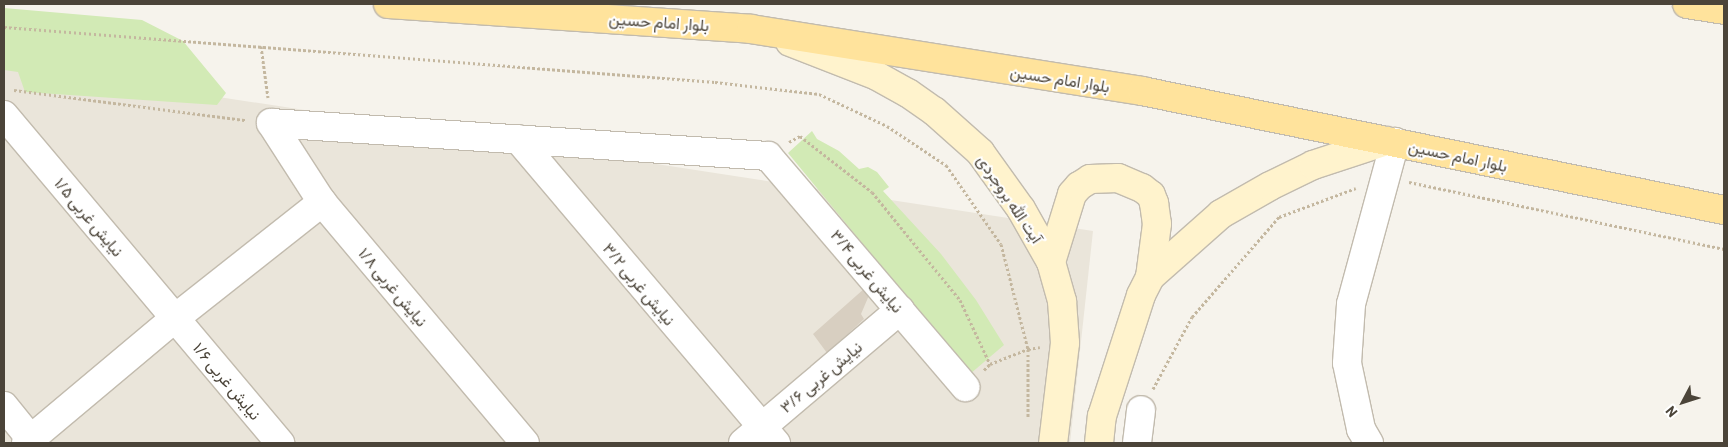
<!DOCTYPE html>
<html>
<head>
<meta charset="utf-8">
<style>
	body { margin:0 }
	#map { position:relative; width:1728px; height:447px; overflow:hidden; background:#f6f3ec; font-family:Barlow,Vazirmatn,sans-serif }
	div>[style] { position:absolute }
	.residential>* { inset:0; background:#eae5da }
	.green>* { inset:0; background:#d2eab5 }
	.building>* { inset:0; background:#d8cfc1 }
	.path>* { height:3px; margin-top:-1.5px; transform-origin:0; background:repeating-linear-gradient(90deg,#c4b79f 0 2.5px,transparent 0 5px) }
	.roads { filter:drop-shadow(1px 0 #c2bbae) drop-shadow(-1px 0 #c2bbae) drop-shadow(0 1px #c2bbae) drop-shadow(0 -1px #c2bbae) }
	.street>* { height:28px; margin:-14px; padding:0 14px; transform-origin:14px; border-radius:14px; background:#fff }
	.secondary>* { height:28px; margin:-14px; padding:0 14px; transform-origin:14px; border-radius:14px; background:#fff3cd }
	.primary>* { height:28px; margin:-14px; padding:0 14px; transform-origin:14px; border-radius:14px; background:#ffe39c }
	span { translate:-50% -50%; white-space:nowrap; text-align:center; line-height:1.15; -webkit-text-stroke:4px #fff; paint-order:stroke }
	.street-label { font-size:16px; color:#4b4439 }
	.frame { position:absolute; inset:0; border:5px solid #4b4439; pointer-events:none }
	.north { position:absolute; left:1658px; top:377px; width:50px; height:50px; -webkit-text-stroke:4px #fff; paint-order:stroke; rotate:230deg; font-size:14px; font-weight:700; line-height:20px; text-align:center; color:#4b4439 }
	.north::after { content:''; display:block; margin:auto; width:18px; height:22px; background:#4b4439; clip-path:polygon(50% 0,100% 100%,50% 72%,0 100%) }
</style>
</head>
<body>
<div id="map">
	<div class="residential">
		<i style="clip-path:polygon(4px 64px,1093px 231px,1070px 443px,4px 443px)"></i>
	</div>
	<div class="green">
		<i style="clip-path:polygon(4px 8px,142px 20px,183px 41px,226px 93px,217px 105px,25px 92px,18px 72px,4px 70px)"></i>
		<i style="clip-path:polygon(812px 131px,817px 139px,839px 151px,859px 169px,868px 167px,877px 172px,889px 187px,883px 191px,941px 254px,976px 300px,1004px 345px,970px 374px,788px 153px)"></i>
	</div>
	<div class="building">
		<i style="clip-path:polygon(865px 288px,870px 293px,861px 314px,864px 319px,827px 353px,813px 334px)"></i>
	</div>
	<div class="path">
		<i style="left:4px;top:27px;width:713px;rotate:4.42deg"></i>
		<i style="left:715px;top:82px;width:105px;rotate:6.6deg"></i>
		<i style="left:819px;top:94px;width:75px;rotate:25.2deg"></i>
		<i style="left:887px;top:126px;width:71px;rotate:33.5deg"></i>
		<i style="left:946px;top:165px;width:96px;rotate:55.2deg"></i>
		<i style="left:1001px;top:244px;width:108px;rotate:75.6deg"></i>
		<i style="left:1028px;top:349px;width:68px;rotate:90deg"></i>
		<i style="left:261px;top:46px;width:52px;rotate:82.3deg"></i>
		<i style="left:14px;top:90px;width:234px;rotate:7.4deg"></i>
		<i style="left:789px;top:142px;width:13px;rotate:-29deg"></i>
		<i style="left:800px;top:136px;width:91px;rotate:37.9deg"></i>
		<i style="left:872px;top:192px;width:139px;rotate:50.8deg"></i>
		<i style="left:960px;top:300px;width:71px;rotate:64.9deg"></i>
		<i style="left:1409px;top:182px;width:322px;rotate:12deg"></i>
		<i style="left:984px;top:370px;width:8px;rotate:-45deg"></i>
		<i style="left:990px;top:364px;width:41px;rotate:-21.5deg"></i>
		<i style="left:1028px;top:349px;width:12px;rotate:-9deg"></i>
		<i style="left:1153px;top:389px;width:82px;rotate:-61.6deg"></i>
		<i style="left:1192px;top:317px;width:133px;rotate:-49deg"></i>
		<i style="left:1279px;top:217px;width:82px;rotate:-20.6deg"></i>
	</div>
	<div class="roads">
		<div class="street">
			<i style="left:4px;top:115px;width:429px;rotate:49.9deg"></i>
			<i style="left:271px;top:123px;width:498px;rotate:3.8deg"></i>
			<i style="left:768px;top:156px;width:304px;rotate:49.5deg"></i>
			<i style="left:271px;top:123px;width:94px;rotate:57.2deg"></i>
			<i style="left:322px;top:202px;width:315px;rotate:49.9deg"></i>
			<i style="left:518px;top:139px;width:399px;rotate:49.7deg"></i>
			<i style="left:4px;top:406px;width:48px;rotate:51deg"></i>
			<i style="left:26px;top:443px;width:193px;rotate:-40deg"></i>
			<i style="left:174px;top:319px;width:189px;rotate:-38.3deg"></i>
			<i style="left:743px;top:443px;width:206px;rotate:-40.3deg"></i>
			<i style="left:1137px;top:443px;width:33px;rotate:-83deg"></i>
			<i style="left:1369px;top:443px;width:16px;rotate:-120deg"></i>
			<i style="left:1361px;top:429px;width:67px;rotate:-102deg"></i>
			<i style="left:1347px;top:363px;width:59px;rotate:-86.1deg"></i>
			<i style="left:1351px;top:304px;width:168px;rotate:-74.8deg"></i>
		</div>
		<div class="secondary">
			<i style="left:790px;top:42px;width:93px;rotate:21.3deg"></i>
			<i style="left:877px;top:76px;width:35px;rotate:29deg"></i>
			<i style="left:908px;top:93px;width:32px;rotate:35deg"></i>
			<i style="left:934px;top:111px;width:62px;rotate:41.7deg"></i>
			<i style="left:980px;top:152px;width:70px;rotate:54.3deg"></i>
			<i style="left:1021px;top:209px;width:61px;rotate:60.5deg"></i>
			<i style="left:1051px;top:262px;width:41px;rotate:74.2deg"></i>
			<i style="left:1062px;top:301px;width:42px;rotate:85.9deg"></i>
			<i style="left:1065px;top:343px;width:101px;rotate:96.8deg"></i>
			<i style="left:1051px;top:262px;width:71px;rotate:-72.8deg"></i>
			<i style="left:1072px;top:194px;width:11px;rotate:-49deg"></i>
			<i style="left:1079px;top:186px;width:13px;rotate:-32deg"></i>
			<i style="left:1090px;top:179px;width:28px;rotate:-2deg"></i>
			<i style="left:1118px;top:178px;width:26px;rotate:23deg"></i>
			<i style="left:1142px;top:188px;width:11px;rotate:38deg"></i>
			<i style="left:1151px;top:195px;width:9px;rotate:69deg"></i>
			<i style="left:1154px;top:203px;width:21px;rotate:82deg"></i>
			<i style="left:1157px;top:224px;width:53px;rotate:97.5deg"></i>
			<i style="left:1099px;top:443px;width:27px;rotate:-84deg"></i>
			<i style="left:1102px;top:416px;width:127px;rotate:-72.1deg"></i>
			<i style="left:1141px;top:295px;width:20px;rotate:-63deg"></i>
			<i style="left:1150px;top:277px;width:95px;rotate:-41.6deg"></i>
			<i style="left:1221px;top:214px;width:56px;rotate:-29.7deg"></i>
			<i style="left:1270px;top:186px;width:48px;rotate:-26deg"></i>
			<i style="left:1313px;top:165px;width:77px;rotate:-18.2deg"></i>
		</div>
		<div class="primary">
			<i style="left:388px;top:4px;width:364px;rotate:3.9deg"></i>
			<i style="left:751px;top:29px;width:396px;rotate:9deg"></i>
			<i style="left:1142px;top:91px;width:594px;rotate:11.56deg"></i>
			<i style="left:1687px;top:4px;width:37px;rotate:9deg"></i>
		</div>
	</div>
	<div class="street-label">
		<span style="left:659px;top:22px;rotate:4deg">بلوار امام حسین</span>
		<span style="left:1060px;top:79px;rotate:9deg">بلوار امام حسین</span>
		<span style="left:1458px;top:156px;rotate:12deg">بلوار امام حسین</span>
		<span style="left:1010px;top:199px;rotate:56deg">آیت الله بروجردی</span>
		<span style="left:89px;top:217px;rotate:50deg">نیایش غربی ۱/۵</span>
		<span style="left:867px;top:271px;rotate:50deg">نیایش غربی ۳/۴</span>
		<span style="left:639px;top:284px;rotate:50deg">نیایش غربی ۳/۲</span>
		<span style="left:393px;top:287px;rotate:50deg">نیایش غربی ۱/۸</span>
		<span style="left:821px;top:377px;rotate:-40deg">نیایش غربی ۳/۶</span>
		<span style="left:227px;top:381px;rotate:50deg">نیایش غربی ۱/۶</span>
	</div>
	<div class="frame"></div>
	<div class="north">N</div>
</div>
</body>
</html>
